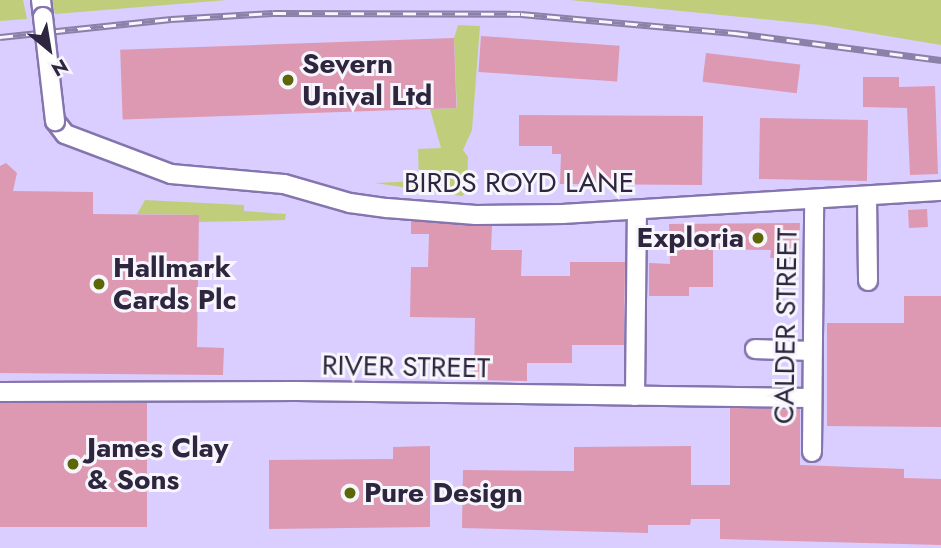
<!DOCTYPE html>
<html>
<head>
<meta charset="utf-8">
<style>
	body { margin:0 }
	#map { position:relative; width:941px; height:548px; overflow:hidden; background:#dacdff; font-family:Jost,sans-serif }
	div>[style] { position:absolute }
	.green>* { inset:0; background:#c0ce7b }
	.building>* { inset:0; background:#dd99b1; transform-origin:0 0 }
	.roads { filter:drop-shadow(2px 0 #8575ae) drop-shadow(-2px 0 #8575ae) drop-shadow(0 2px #8575ae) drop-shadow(0 -2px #8575ae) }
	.street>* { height:18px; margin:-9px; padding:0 9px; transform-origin:9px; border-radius:9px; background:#fff }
	.rail>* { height:7px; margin-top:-3.5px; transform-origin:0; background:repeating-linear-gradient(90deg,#f7f6fc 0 13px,#8b80a7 0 26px); box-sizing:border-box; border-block:2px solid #8b80a7 }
	.bridges { filter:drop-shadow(2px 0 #8575ae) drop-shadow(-2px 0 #8575ae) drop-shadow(0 2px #8575ae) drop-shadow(0 -2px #8575ae) }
	.street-bridge>* { height:18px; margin:-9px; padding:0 9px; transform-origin:9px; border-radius:9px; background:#fff }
	.dots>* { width:19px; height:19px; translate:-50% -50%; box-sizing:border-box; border:4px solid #f7f6fc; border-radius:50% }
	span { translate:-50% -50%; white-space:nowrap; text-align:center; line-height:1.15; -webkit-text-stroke:6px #f7f6fc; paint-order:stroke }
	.poi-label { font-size:28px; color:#2d263e; font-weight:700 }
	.left { translate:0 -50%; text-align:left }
	.right { translate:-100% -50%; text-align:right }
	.street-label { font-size:28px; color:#2d263e }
	.north { position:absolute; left:14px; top:14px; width:70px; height:70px; -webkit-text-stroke:5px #f7f6fc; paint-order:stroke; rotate:150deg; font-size:19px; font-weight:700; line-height:28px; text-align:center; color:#2d263e }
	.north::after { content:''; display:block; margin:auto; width:24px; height:32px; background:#2d263e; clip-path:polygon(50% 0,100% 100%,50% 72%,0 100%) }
</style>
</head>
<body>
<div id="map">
	<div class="green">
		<i style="clip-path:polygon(0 0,23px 0,27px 19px,0 21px)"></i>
		<i style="clip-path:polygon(52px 0,227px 0,55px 14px)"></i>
		<i style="clip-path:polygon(570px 0,941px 0,941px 45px,821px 25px)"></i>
		<i style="clip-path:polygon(458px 25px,480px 26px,472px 130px,463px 150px,468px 157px,467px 191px,462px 196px,375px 183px,419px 181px,418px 149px,441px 148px,430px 109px,457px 108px,454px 38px)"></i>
		<i style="clip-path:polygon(145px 200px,244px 205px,244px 211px,286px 214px,285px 220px,199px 222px,199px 215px,137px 214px)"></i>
	</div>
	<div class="building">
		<i style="left:481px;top:36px;width:139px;height:36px;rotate:4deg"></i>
		<i style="left:454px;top:38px;width:70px;height:334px;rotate:88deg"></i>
		<i style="left:706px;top:53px;width:95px;height:29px;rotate:7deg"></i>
		<i style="clip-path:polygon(863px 77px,899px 77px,899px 87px,935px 86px,938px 174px,910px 175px,907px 108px,863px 107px)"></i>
		<i style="clip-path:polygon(519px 115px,703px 116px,702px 185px,560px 184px,561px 154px,552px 154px,552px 146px,519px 146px)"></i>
		<i style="left:760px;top:118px;width:108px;height:61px;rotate:1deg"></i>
		<i style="clip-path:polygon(6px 163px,17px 173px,13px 191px,93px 192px,93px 214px,199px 215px,197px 347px,224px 348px,223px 375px,0 373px,0 166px)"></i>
		<i style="left:927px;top:209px;width:18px;height:19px;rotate:87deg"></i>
		<i style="clip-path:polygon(411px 221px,492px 226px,491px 250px,522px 250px,521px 276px,570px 276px,570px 262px,625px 262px,624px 345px,572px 345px,572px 363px,527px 363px,527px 381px,474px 380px,475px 318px,410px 317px,411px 267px,428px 267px,429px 234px,411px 234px)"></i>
		<i style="clip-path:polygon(800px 223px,799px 259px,770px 258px,771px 250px,713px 249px,713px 287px,689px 287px,689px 296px,649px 296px,649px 263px,670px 264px,669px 224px)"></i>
		<i style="clip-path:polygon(904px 296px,941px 296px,941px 427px,827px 426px,827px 323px,904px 323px)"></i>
		<i style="left:0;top:403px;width:147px;height:124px"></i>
		<i style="clip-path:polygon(730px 408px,800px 409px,800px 465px,904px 469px,904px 478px,941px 479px,941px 545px,720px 539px,720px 519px,691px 519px,690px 525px,648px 525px,648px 533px,462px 528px,463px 470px,574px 471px,574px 447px,691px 446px,691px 485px,730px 485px)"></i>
		<i style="clip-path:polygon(430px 446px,430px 527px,269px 529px,269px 460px,393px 459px,393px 447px)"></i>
	</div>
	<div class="roads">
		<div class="street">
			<i style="left:41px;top:0;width:17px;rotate:83deg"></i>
			<i style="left:55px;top:121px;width:16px;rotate:52deg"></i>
			<i style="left:65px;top:134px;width:113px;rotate:20.7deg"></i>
			<i style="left:171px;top:174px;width:113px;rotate:5.1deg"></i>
			<i style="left:284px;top:184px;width:69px;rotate:16.1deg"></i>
			<i style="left:350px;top:203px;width:37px;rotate:8deg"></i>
			<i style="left:387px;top:208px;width:89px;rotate:4.5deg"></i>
			<i style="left:476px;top:215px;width:87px;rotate:-0.7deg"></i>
			<i style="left:563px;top:214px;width:379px;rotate:-3.5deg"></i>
			<i style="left:867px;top:196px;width:85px;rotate:89.3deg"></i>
			<i style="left:755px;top:349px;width:55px;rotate:2.1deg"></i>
			<i style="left:0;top:392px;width:297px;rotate:-0.2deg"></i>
			<i style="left:297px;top:391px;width:513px;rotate:0.78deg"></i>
			<i style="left:635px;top:396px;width:186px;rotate:-89.4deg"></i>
			<i style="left:812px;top:452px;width:251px;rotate:-89.5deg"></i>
		</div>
	</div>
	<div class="rail">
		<i style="left:0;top:37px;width:172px;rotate:-6deg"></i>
		<i style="left:171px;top:19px;width:102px;rotate:-3.4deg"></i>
		<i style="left:273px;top:13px;width:248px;rotate:0.2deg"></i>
		<i style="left:521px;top:14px;width:215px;rotate:5.1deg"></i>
		<i style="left:735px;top:33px;width:208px;rotate:7.5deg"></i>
	</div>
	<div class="bridges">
		<div class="street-bridge">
			<i style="left:43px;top:17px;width:105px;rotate:83.4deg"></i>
		</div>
	</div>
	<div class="dots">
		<i style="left:288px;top:80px;background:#5c6607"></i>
		<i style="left:758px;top:238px;background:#5c6607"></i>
		<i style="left:99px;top:284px;background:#5c6607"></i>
		<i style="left:73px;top:464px;background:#5c6607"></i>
		<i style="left:350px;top:493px;background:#5c6607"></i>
	</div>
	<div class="poi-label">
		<span class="left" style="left:302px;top:80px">Severn<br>Unival Ltd</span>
		<span class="right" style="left:744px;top:238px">Exploria</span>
		<span class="left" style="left:113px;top:284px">Hallmark<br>Cards Plc</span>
		<span class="left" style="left:87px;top:464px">James Clay<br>&amp; Sons</span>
		<span class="left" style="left:364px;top:493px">Pure Design</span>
	</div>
	<div class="street-label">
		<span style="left:519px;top:183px">BIRDS ROYD LANE</span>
		<span style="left:786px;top:326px;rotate:-89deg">CALDER STREET</span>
		<span style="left:406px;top:367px;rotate:1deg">RIVER STREET</span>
	</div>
	<div class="north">N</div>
</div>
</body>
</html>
